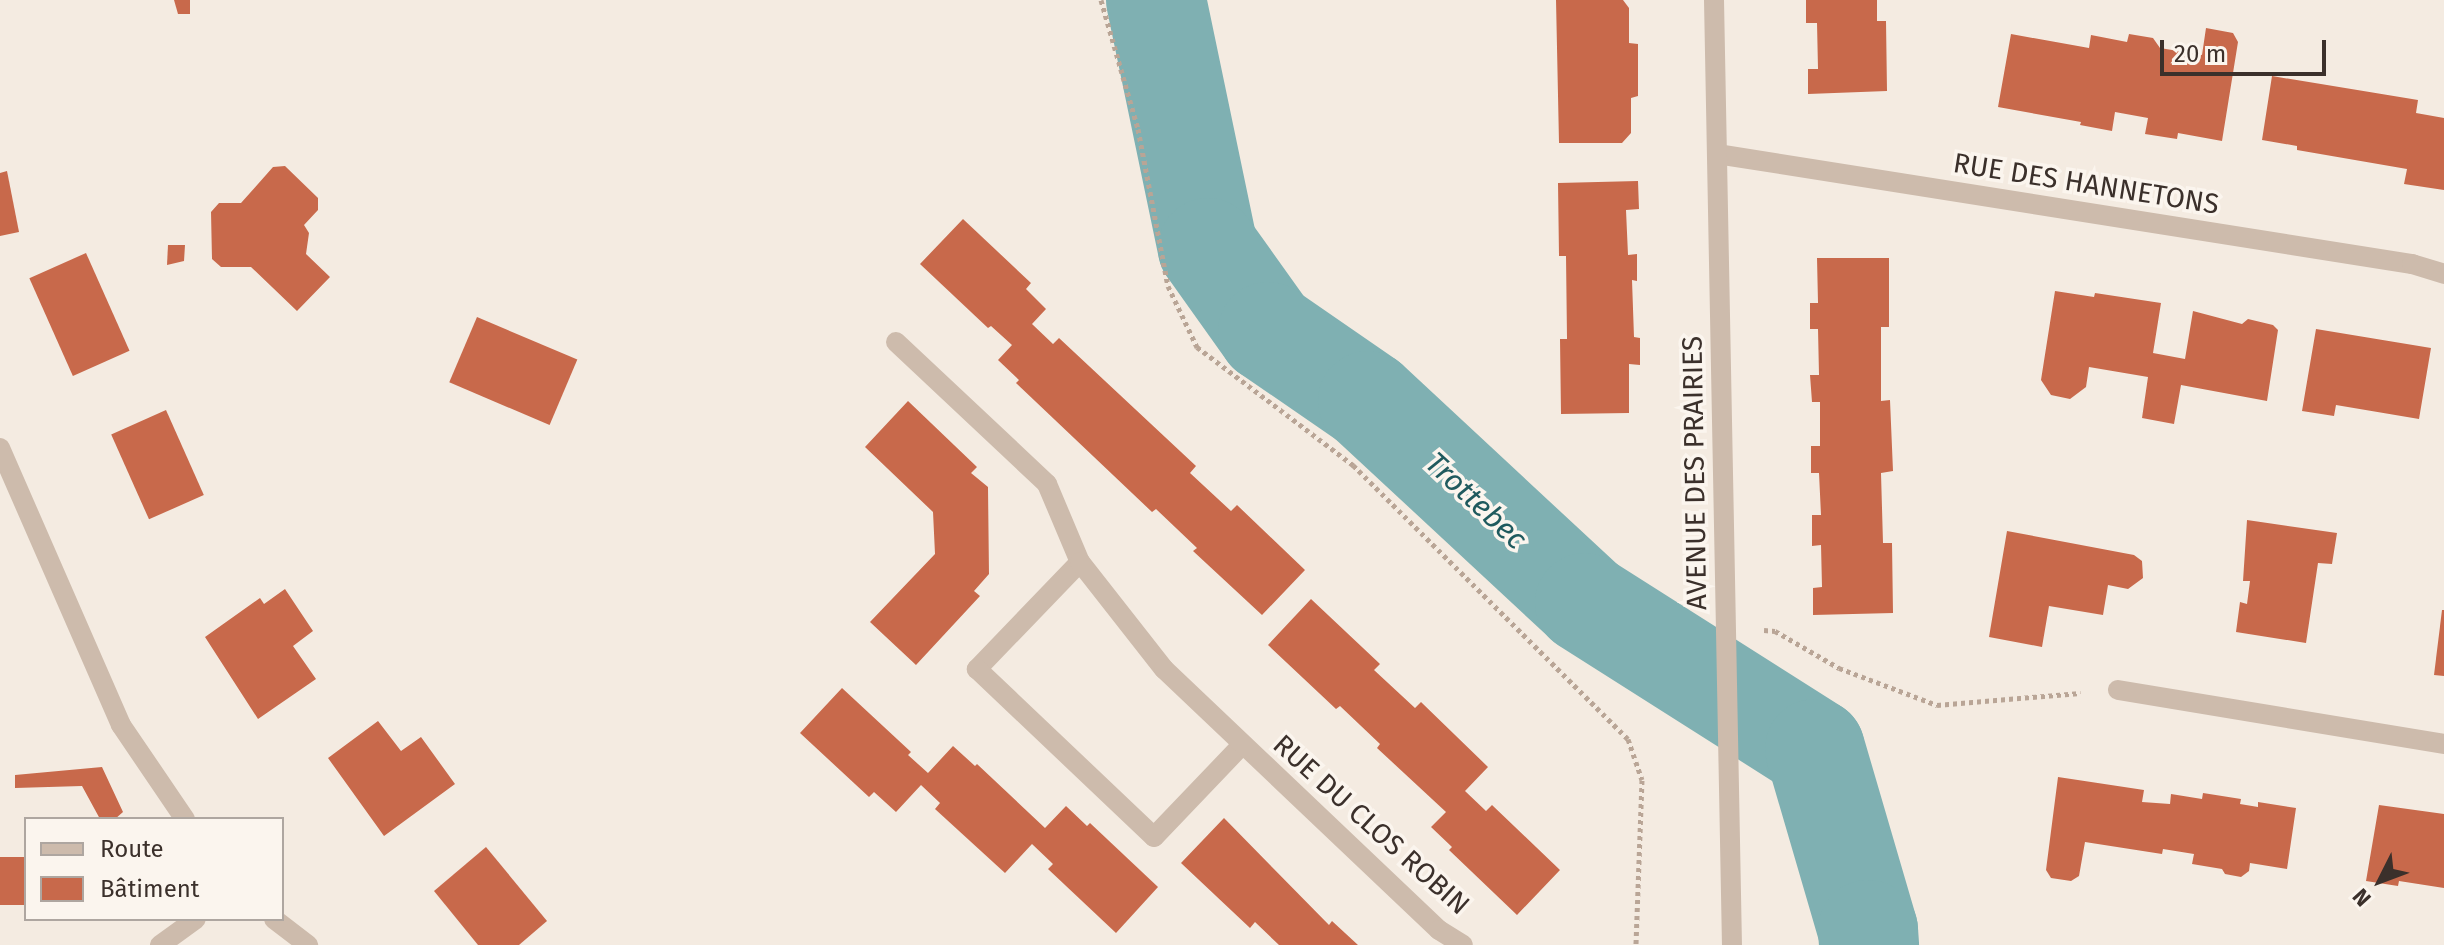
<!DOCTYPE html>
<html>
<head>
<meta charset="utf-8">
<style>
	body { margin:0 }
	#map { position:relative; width:2444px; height:945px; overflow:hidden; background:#f4ebe1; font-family:"Fira Sans",sans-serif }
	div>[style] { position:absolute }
	.river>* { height:100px; margin:-50px; padding:0 50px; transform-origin:50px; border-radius:50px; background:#7fb0b2 }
	.building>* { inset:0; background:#c8694b; transform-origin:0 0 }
	.path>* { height:5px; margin-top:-2.5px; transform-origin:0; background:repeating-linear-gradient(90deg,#b9a596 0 4px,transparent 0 8px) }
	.service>* { height:20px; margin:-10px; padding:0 10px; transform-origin:10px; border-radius:10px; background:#cdbbac }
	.minor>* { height:20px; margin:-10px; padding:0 10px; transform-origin:10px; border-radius:10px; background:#cdbbac }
	.tertiary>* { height:20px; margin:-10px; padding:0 10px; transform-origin:10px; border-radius:10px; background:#cdbbac }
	span { translate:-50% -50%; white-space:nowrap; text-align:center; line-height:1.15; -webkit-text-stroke:7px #fbf5ee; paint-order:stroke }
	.street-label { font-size:28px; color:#3b302b }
	.water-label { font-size:30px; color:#1f5a5e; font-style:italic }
	.legend { position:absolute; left:24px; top:817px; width:260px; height:104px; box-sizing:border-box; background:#fbf5ee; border:2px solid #aea6a0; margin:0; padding:10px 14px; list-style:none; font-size:24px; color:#3b302b }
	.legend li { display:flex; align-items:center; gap:16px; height:40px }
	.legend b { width:40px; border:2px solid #aea6a0 }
	.north { position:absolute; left:2340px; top:841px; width:80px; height:80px; -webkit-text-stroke:6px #fbf5ee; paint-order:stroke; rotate:228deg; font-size:22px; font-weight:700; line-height:32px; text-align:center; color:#3b302b }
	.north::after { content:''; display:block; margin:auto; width:28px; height:36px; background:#3b302b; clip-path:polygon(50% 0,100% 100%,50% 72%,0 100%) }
	.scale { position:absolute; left:2160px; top:40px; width:166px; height:36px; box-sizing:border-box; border:4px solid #3b302b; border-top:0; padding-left:10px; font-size:24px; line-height:28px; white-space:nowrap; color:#3b302b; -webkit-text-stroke:6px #fbf5ee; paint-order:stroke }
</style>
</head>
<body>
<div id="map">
	<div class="river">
		<i style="left:1156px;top:0;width:253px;rotate:78.2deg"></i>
		<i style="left:1208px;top:248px;width:103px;rotate:54.5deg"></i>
		<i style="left:1268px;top:332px;width:121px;rotate:34.6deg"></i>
		<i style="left:1368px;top:401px;width:296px;rotate:42.9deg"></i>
		<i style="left:1585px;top:603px;width:272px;rotate:32.4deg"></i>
		<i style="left:1815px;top:749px;width:189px;rotate:73.7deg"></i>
		<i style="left:1868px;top:930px;width:15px;rotate:86deg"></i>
	</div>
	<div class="building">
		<i style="clip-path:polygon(174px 0,190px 0,190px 14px,178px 14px)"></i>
		<i style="clip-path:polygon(1556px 0,1623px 0,1629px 8px,1629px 43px,1638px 44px,1638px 96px,1631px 98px,1631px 133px,1622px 143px,1559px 143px)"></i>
		<i style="clip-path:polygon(1806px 0,1877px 0,1877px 21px,1886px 21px,1887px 91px,1808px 94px,1808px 69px,1818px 69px,1817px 23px,1806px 23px)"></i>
		<i style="clip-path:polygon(2206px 28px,2233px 33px,2238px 42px,2222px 141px,2178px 133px,2177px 139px,2145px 134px,2148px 118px,2115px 112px,2112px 131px,2080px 125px,2081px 122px,1998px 107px,2011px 34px,2089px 48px,2091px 35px,2127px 42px,2129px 34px,2153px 38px,2160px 48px,2202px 55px)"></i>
		<i style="clip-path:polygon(2272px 76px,2418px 100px,2416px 113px,2444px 118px,2444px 190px,2404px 184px,2407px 169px,2297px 150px,2297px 146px,2262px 140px)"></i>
		<i style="clip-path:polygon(285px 166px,318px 198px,318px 210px,304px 225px,309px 233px,306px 254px,330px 277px,297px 311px,251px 267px,221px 267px,212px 259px,211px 212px,219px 203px,241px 203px,273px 167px)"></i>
		<i style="clip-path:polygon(7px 171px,19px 232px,0 236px,0 173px)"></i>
		<i style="clip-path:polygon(1638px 181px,1639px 209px,1626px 210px,1628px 255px,1637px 254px,1637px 281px,1632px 280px,1634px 337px,1640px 338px,1640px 365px,1629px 364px,1629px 413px,1561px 414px,1560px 339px,1567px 339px,1566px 256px,1559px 256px,1558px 183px)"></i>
		<i style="clip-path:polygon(963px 219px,1031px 283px,1026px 289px,1046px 309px,1032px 324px,1053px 344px,1059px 338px,1196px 466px,1190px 473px,1231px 511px,1237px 505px,1305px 570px,1262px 615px,1193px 551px,1197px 548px,1156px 509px,1152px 512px,1016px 383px,1019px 380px,998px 360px,1012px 345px,991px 326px,988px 328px,920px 264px)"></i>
		<i style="clip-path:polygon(168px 245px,185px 245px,184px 261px,167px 265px)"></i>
		<i style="left:86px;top:253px;width:107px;height:62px;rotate:66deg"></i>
		<i style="clip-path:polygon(1817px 258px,1889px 258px,1889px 327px,1881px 327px,1881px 401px,1890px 400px,1893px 471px,1881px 473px,1883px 543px,1892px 543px,1893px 613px,1813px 615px,1813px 588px,1822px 587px,1821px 545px,1812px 546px,1812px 515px,1821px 515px,1819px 473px,1811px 473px,1811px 446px,1820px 446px,1820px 402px,1812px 402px,1810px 375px,1819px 375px,1818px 329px,1810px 329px,1810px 303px,1818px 303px)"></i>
		<i style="clip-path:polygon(2055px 291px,2094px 297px,2095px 293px,2161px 303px,2153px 353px,2185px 359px,2193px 311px,2242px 324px,2248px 319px,2273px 325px,2278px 330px,2267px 401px,2181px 385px,2174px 424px,2142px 418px,2148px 377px,2089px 367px,2086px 387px,2070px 399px,2051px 395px,2041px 380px)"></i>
		<i style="left:477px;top:317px;width:109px;height:71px;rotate:23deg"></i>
		<i style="clip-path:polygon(2316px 329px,2431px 348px,2419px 419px,2336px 405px,2334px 416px,2302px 411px)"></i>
		<i style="clip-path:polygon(908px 401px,977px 467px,971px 473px,988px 487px,989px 574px,974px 591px,980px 596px,916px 665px,870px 622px,935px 554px,933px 512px,865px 447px)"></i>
		<i style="left:166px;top:410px;width:93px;height:60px;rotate:66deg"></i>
		<i style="clip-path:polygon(2247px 520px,2337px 533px,2332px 564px,2318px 563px,2306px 643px,2236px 632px,2240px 602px,2247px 604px,2250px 581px,2243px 581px)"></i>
		<i style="clip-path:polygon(2007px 531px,2134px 555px,2142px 561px,2143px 578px,2128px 589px,2108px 585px,2103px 615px,2049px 606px,2042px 647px,1989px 637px)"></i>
		<i style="clip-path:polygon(285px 589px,313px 631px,293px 646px,316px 679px,258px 719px,205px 637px,260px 598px,264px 604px)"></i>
		<i style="clip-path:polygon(1311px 599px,1380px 664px,1374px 670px,1415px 708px,1421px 702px,1488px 767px,1465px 791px,1486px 811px,1492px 805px,1560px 870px,1517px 915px,1449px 850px,1452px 847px,1431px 827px,1446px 812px,1377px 748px,1380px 744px,1340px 706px,1336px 709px,1268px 645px)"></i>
		<i style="clip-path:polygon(2442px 610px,2444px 610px,2444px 676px,2434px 675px)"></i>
		<i style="clip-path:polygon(842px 688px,911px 752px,908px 755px,928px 773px,953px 746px,975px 766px,977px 764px,1045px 828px,1066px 806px,1087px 826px,1090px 823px,1158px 887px,1116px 933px,1048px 869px,1053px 864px,1032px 844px,1005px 873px,935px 809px,940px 803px,921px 785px,896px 812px,874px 792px,869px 797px,800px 733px)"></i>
		<i style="clip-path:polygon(378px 721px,401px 751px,421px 737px,455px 784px,384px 836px,328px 758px)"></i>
		<i style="clip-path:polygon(102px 767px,123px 812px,115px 819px,100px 819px,82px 786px,15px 788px,15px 775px)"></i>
		<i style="clip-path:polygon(2058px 777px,2144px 790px,2142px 802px,2170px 804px,2171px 794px,2202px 799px,2203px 793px,2241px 799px,2240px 804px,2258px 807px,2258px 802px,2296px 808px,2287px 869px,2250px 863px,2249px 871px,2241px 877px,2225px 874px,2222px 869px,2192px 864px,2194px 854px,2163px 849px,2162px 854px,2085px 842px,2079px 876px,2071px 881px,2051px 878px,2046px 870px)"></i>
		<i style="clip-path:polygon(2379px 805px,2444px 814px,2444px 888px,2399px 881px,2398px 886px,2366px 881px)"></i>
		<i style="clip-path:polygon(1224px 818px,1329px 925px,1332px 921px,1358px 945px,1279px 945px,1255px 922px,1250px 928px,1181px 863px)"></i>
		<i style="clip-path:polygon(486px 847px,547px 921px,519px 945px,478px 945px,434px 891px)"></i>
		<i style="left:0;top:857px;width:26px;height:48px"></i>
	</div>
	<div class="path">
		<i style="left:1101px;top:0;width:134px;rotate:74deg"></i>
		<i style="left:1138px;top:129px;width:160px;rotate:79.2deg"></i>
		<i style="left:1168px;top:286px;width:68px;rotate:64.6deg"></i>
		<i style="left:1197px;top:347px;width:196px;rotate:37.1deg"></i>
		<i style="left:1353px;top:465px;width:388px;rotate:44.9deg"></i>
		<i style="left:1628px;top:739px;width:43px;rotate:71.1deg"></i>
		<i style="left:1642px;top:780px;width:165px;rotate:92.1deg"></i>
		<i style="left:1764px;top:630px;width:11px;rotate:5deg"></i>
		<i style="left:1775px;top:631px;width:74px;rotate:30deg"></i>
		<i style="left:1839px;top:668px;width:105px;rotate:20.7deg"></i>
		<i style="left:1937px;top:705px;width:144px;rotate:-4.8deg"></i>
	</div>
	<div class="service">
		<i style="left:1080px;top:562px;width:149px;rotate:133.9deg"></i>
		<i style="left:977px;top:669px;width:244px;rotate:43.5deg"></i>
		<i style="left:1154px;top:837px;width:127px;rotate:-46.3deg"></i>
		<i style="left:160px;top:945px;width:44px;rotate:-35.8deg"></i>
	</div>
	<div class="minor">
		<i style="left:1717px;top:154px;width:704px;rotate:8.99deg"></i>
		<i style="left:2412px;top:264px;width:34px;rotate:17deg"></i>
		<i style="left:896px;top:342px;width:207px;rotate:43.2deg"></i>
		<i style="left:1047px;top:484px;width:85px;rotate:67.1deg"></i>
		<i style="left:1080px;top:562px;width:136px;rotate:51.9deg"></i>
		<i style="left:1164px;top:669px;width:379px;rotate:43.5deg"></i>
		<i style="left:1439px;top:930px;width:28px;rotate:32deg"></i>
		<i style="left:0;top:448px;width:302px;rotate:66.4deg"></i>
		<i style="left:121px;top:725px;width:114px;rotate:55.8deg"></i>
		<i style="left:2118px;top:690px;width:330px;rotate:9.4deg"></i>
		<i style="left:274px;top:919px;width:43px;rotate:37.4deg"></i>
	</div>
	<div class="tertiary">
		<i style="left:1714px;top:0;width:945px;rotate:88.91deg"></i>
	</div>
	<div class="street-label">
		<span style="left:2086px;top:184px;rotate:9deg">RUE DES HANNETONS</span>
		<span style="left:1695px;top:473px;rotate:-91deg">AVENUE DES PRAIRIES</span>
		<span style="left:1371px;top:825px;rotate:42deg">RUE DU CLOS ROBIN</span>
	</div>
	<div class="water-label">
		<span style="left:1476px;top:501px;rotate:43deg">Trottebec</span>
	</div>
	<ul class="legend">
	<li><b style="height:10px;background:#cdbbac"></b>Route</li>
	<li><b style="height:22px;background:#c8694b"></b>Bâtiment</li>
	</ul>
	<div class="north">N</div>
	<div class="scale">20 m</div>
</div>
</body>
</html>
